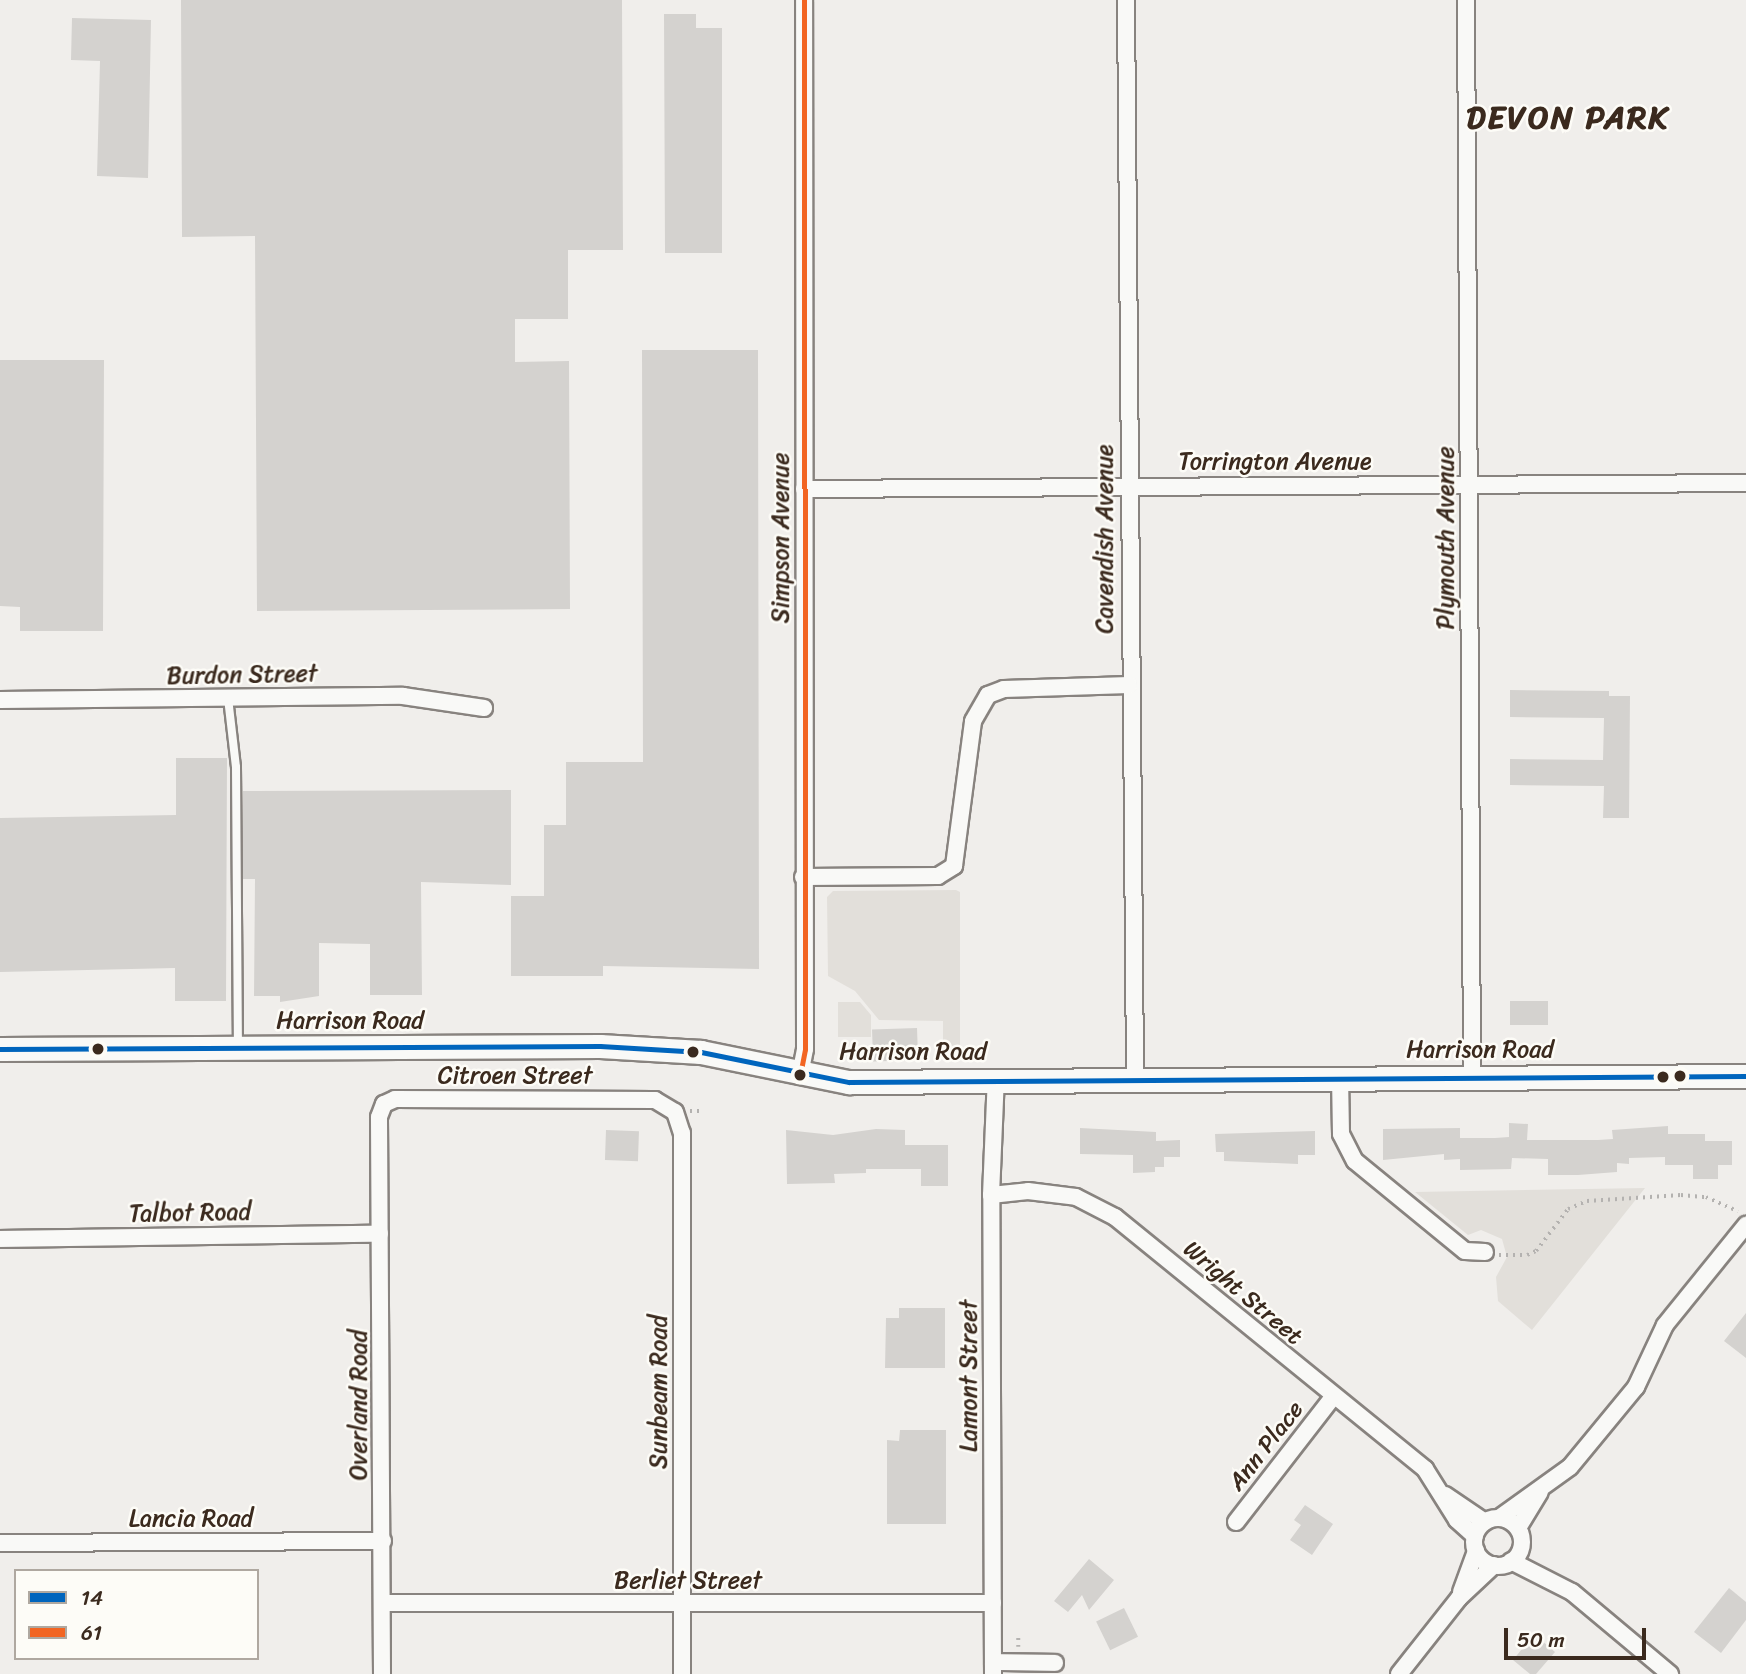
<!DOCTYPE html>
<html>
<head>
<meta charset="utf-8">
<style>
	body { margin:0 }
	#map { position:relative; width:1746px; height:1674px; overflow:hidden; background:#f0eeeb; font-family:Sriracha,sans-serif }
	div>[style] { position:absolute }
	.green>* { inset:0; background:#e2dfda }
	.building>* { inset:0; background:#d4d2cf; transform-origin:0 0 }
	.path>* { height:3.5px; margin-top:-1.75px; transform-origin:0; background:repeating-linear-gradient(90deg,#b4b2b0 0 2px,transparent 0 7px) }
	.roads { filter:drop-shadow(2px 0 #88837f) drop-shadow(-2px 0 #88837f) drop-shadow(0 2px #88837f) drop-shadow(0 -2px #88837f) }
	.lane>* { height:8px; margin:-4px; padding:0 4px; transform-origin:4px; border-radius:4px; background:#f9f9f7 }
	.street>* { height:16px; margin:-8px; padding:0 8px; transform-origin:8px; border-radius:8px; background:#f9f9f7 }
	.street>.ring { margin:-8px; padding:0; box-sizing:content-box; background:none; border:16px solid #f9f9f7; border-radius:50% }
	.secondary>* { height:23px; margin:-11.5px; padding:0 11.5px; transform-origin:11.5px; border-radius:11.5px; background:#f9f9f7 }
	.bus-1>* { height:5px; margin:-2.5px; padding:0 2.5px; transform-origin:2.5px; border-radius:2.5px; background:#0065bd }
	.bus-2>* { height:5px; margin:-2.5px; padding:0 2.5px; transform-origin:2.5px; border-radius:2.5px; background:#f26522 }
	.dots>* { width:19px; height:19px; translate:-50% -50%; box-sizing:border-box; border:4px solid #fdfcf7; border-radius:50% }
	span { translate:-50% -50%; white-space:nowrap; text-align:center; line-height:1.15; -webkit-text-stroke:5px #fdfcf7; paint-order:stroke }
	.street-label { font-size:24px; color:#3b2a1e }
	.district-label { font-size:32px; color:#3b2a1e; font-weight:700; letter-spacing:2px }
	.legend { position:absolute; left:14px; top:1569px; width:245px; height:91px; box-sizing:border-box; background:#fdfcf7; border:2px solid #afa8a0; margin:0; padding:9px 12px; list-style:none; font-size:21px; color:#3b2a1e }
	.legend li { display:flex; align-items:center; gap:14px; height:35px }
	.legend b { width:35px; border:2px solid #afa8a0 }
	.scale { position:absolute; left:1504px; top:1628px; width:142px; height:32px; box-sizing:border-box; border:4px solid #3b2a1e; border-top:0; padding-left:9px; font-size:21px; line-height:24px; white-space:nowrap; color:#3b2a1e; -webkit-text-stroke:5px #fdfcf7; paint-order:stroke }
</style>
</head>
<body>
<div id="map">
	<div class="green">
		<i style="clip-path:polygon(956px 890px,960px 892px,960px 1051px,943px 1052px,943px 1021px,879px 1020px,855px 991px,828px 976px,827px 897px,833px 891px)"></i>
		<i style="clip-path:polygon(838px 1002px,860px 1002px,871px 1015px,871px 1037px,838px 1037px)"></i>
		<i style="clip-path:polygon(1645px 1188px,1532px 1330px,1498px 1301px,1496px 1277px,1507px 1257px,1502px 1239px,1481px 1230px,1468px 1235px,1415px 1192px)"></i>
	</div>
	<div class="building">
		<i style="clip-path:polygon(181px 0,622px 0,623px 250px,568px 250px,568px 319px,515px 319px,515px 362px,569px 361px,570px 609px,257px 611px,255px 236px,182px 237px)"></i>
		<i style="clip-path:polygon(664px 14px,696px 14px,696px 28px,722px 28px,722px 253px,665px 253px)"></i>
		<i style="clip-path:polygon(72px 18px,151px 20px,148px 178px,97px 176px,100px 61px,71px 60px)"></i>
		<i style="clip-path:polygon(642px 350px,758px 350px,759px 969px,603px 966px,603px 976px,511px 976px,511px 896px,544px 896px,544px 825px,566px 825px,566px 762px,643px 762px)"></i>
		<i style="clip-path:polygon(0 360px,104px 360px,103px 631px,20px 631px,20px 607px,0 606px)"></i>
		<i style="clip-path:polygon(1510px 690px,1609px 691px,1609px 696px,1630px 696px,1629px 818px,1603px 818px,1604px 786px,1510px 785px,1510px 759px,1603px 760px,1604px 718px,1510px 717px)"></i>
		<i style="clip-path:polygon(176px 758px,227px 758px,226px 1001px,175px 1001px,175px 968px,0 972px,0 818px,176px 815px)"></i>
		<i style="clip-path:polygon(511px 790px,511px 885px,421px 882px,422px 995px,370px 995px,370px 944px,319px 943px,319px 996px,280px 1002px,280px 996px,254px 996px,255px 879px,243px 879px,243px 791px)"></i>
		<i style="left:1510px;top:1001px;width:38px;height:24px"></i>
		<i style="left:917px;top:1028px;width:32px;height:45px;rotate:88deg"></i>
		<i style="clip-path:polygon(1509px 1123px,1528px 1124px,1527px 1140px,1598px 1140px,1613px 1139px,1612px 1130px,1668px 1126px,1668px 1134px,1705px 1134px,1705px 1141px,1732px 1141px,1732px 1165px,1718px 1165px,1718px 1179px,1693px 1179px,1693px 1165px,1665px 1165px,1665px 1157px,1629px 1158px,1629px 1164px,1617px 1163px,1617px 1172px,1578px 1175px,1548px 1175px,1548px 1159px,1512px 1158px,1511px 1169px,1460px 1170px,1460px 1159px,1444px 1160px,1444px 1154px,1383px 1160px,1383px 1129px,1460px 1128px,1460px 1138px,1495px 1138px,1509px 1137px)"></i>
		<i style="clip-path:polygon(1080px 1128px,1156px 1132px,1156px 1141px,1180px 1140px,1180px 1157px,1164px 1157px,1164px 1167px,1155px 1167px,1155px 1172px,1133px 1173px,1133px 1155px,1080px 1154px)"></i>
		<i style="clip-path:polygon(876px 1129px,905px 1130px,905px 1145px,948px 1145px,948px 1186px,921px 1186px,921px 1169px,866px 1169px,866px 1173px,834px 1174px,835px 1183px,787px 1184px,786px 1130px,833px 1135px)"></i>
		<i style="left:606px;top:1130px;width:33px;height:30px;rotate:2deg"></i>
		<i style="clip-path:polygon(1315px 1131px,1315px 1155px,1298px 1155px,1298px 1164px,1224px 1161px,1224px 1152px,1216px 1152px,1215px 1134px)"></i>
		<i style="clip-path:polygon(899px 1308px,945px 1308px,945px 1368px,885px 1368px,886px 1318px,899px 1318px)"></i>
		<i style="clip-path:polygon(1746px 1313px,1746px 1358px,1724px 1341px)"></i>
		<i style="clip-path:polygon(900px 1430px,946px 1430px,946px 1524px,887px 1524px,887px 1440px,899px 1441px)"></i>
		<i style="clip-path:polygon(1305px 1505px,1333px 1524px,1312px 1555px,1290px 1540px,1301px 1525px,1294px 1520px)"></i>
		<i style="clip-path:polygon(1089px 1559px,1114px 1580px,1089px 1610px,1082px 1595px,1068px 1612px,1054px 1601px)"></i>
		<i style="clip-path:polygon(1729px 1588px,1746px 1602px,1746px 1620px,1721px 1653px,1694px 1632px)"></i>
		<i style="left:1124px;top:1608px;width:32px;height:31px;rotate:64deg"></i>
		<i style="clip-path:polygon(1534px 1634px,1555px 1652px,1536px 1674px,1530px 1674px,1513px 1660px)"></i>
	</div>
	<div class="path">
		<i style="left:690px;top:1111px;width:11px"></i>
		<i style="left:1499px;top:1255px;width:28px"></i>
		<i style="left:1527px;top:1255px;width:10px;rotate:-24deg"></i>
		<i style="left:1536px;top:1251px;width:53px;rotate:-52.7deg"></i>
		<i style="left:1568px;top:1209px;width:21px;rotate:-23deg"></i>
		<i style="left:1587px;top:1201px;width:94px;rotate:-3.7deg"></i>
		<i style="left:1681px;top:1195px;width:25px;rotate:5deg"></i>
		<i style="left:1706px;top:1197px;width:35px;rotate:24deg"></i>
		<i style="left:1018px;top:1647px;width:11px;rotate:-90deg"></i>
	</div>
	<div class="roads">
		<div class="lane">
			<i style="left:228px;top:698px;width:69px;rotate:83.4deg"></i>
			<i style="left:236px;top:767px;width:278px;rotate:89.6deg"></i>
		</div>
		<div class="street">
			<i style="left:1126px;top:0;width:1078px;rotate:89.52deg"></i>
			<i style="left:1466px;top:0;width:1076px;rotate:89.68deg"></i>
			<i style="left:804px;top:489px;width:942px;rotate:-0.36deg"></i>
			<i style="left:0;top:700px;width:403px;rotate:-0.6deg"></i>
			<i style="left:403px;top:696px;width:82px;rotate:8.4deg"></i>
			<i style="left:803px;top:877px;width:135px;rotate:-0.4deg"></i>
			<i style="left:938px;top:876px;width:19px;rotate:-32deg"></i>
			<i style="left:954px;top:866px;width:146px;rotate:-82.5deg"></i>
			<i style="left:973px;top:721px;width:30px;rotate:-60deg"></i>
			<i style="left:988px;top:695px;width:17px;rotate:-21deg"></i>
			<i style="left:1004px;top:689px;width:125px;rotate:-1.8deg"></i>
			<i style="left:800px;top:1075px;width:26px;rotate:-79deg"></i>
			<i style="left:805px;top:1049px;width:1049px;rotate:-90.05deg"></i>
			<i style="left:1340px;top:1076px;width:58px;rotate:89deg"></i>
			<i style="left:1341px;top:1134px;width:30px;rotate:63deg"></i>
			<i style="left:1355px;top:1161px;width:142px;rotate:39.3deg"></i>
			<i style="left:1465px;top:1251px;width:20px;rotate:3deg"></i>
			<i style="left:991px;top:1195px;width:37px;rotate:-6deg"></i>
			<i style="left:1028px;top:1191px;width:48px;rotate:7.1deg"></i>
			<i style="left:1076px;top:1197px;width:44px;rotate:27.1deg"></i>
			<i style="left:1115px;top:1217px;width:400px;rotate:39.1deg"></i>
			<i style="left:1425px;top:1469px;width:60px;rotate:57.9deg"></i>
			<i style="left:1457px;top:1520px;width:24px;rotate:42deg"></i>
			<i style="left:0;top:1239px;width:380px;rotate:-0.8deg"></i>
			<i style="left:1445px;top:1495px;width:48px;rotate:34deg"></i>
			<i style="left:1499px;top:1518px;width:87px;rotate:-35.7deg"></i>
			<i style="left:1570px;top:1467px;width:104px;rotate:-50.5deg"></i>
			<i style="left:1636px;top:1387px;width:68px;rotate:-64.9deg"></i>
			<i style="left:1665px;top:1325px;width:129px;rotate:-51deg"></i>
			<i class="ring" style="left:1474px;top:1518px;width:32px;height:32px"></i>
			<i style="left:1236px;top:1522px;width:158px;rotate:-52.2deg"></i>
			<i style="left:1518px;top:1528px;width:42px;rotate:-58.6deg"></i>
			<i style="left:0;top:1543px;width:383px;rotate:-0.3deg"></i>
			<i style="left:1511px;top:1561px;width:68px;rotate:26.9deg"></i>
			<i style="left:1572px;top:1592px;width:128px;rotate:39.9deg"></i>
			<i style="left:1461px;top:1592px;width:44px;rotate:-69.9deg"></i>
			<i style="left:383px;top:1603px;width:610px"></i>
			<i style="left:993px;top:1662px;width:62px;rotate:0.9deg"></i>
			<i style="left:382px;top:1674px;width:557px;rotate:-90.31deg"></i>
			<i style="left:379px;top:1117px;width:14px;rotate:-69deg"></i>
			<i style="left:384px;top:1104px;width:12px;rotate:-24deg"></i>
			<i style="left:395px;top:1099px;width:260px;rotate:0.2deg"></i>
			<i style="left:655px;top:1100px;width:23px;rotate:31deg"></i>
			<i style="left:675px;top:1112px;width:22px;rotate:72deg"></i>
			<i style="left:682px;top:1133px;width:541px;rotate:90deg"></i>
			<i style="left:993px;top:1674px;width:479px;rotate:-90.2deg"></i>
			<i style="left:991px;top:1195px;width:117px;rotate:-87.6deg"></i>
			<i style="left:1399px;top:1674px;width:97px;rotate:-51.7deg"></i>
			<i style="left:1459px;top:1598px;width:48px;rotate:-43.3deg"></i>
		</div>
		<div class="secondary">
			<i style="left:0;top:1049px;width:600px;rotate:-0.29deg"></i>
			<i style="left:600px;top:1046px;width:101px;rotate:3.4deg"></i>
			<i style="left:701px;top:1052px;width:151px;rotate:11.5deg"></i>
			<i style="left:849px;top:1082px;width:897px;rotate:-0.38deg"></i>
		</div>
	</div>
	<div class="bus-1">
		<i style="left:0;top:1049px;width:600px;rotate:-0.29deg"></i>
		<i style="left:600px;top:1046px;width:101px;rotate:3.4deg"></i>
		<i style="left:701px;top:1052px;width:151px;rotate:11.5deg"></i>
		<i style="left:849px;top:1082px;width:897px;rotate:-0.38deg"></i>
	</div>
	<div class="bus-2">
		<i style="left:800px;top:1075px;width:26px;rotate:-79deg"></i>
		<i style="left:805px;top:1049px;width:1049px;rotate:-90.05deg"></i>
	</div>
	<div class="dots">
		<i style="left:98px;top:1049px;background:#3b2a1e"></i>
		<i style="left:693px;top:1052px;background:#3b2a1e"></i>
		<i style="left:800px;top:1075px;background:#3b2a1e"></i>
		<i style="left:1680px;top:1076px;background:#3b2a1e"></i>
		<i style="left:1663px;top:1077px;background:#3b2a1e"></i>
	</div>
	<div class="street-label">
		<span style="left:1275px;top:462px">Torrington Avenue</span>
		<span style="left:781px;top:538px;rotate:-90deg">Simpson Avenue</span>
		<span style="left:1446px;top:538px;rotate:-90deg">Plymouth Avenue</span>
		<span style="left:1105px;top:539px;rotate:-90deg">Cavendish Avenue</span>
		<span style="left:242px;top:675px;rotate:-1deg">Burdon Street</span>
		<span style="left:350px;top:1021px">Harrison Road</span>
		<span style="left:1480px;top:1050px">Harrison Road</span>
		<span style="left:913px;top:1052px">Harrison Road</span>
		<span style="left:515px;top:1076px">Citroen Street</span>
		<span style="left:190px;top:1213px;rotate:-1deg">Talbot Road</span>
		<span style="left:1243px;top:1293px;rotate:40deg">Wright Street</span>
		<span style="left:969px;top:1376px;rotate:-90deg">Lamont Street</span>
		<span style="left:659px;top:1392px;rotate:-90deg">Sunbeam Road</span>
		<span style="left:359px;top:1405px;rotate:-90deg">Overland Road</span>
		<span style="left:1266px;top:1446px;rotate:-52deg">Ann Place</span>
		<span style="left:191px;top:1519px">Lancia Road</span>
		<span style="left:688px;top:1581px">Berliet Street</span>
	</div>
	<div class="district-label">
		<span style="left:1568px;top:118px">DEVON PARK</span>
	</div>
	<ul class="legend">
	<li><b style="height:9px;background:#0065bd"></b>14</li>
	<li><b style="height:9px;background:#f26522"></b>61</li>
	</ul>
	<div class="scale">50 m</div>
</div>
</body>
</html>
